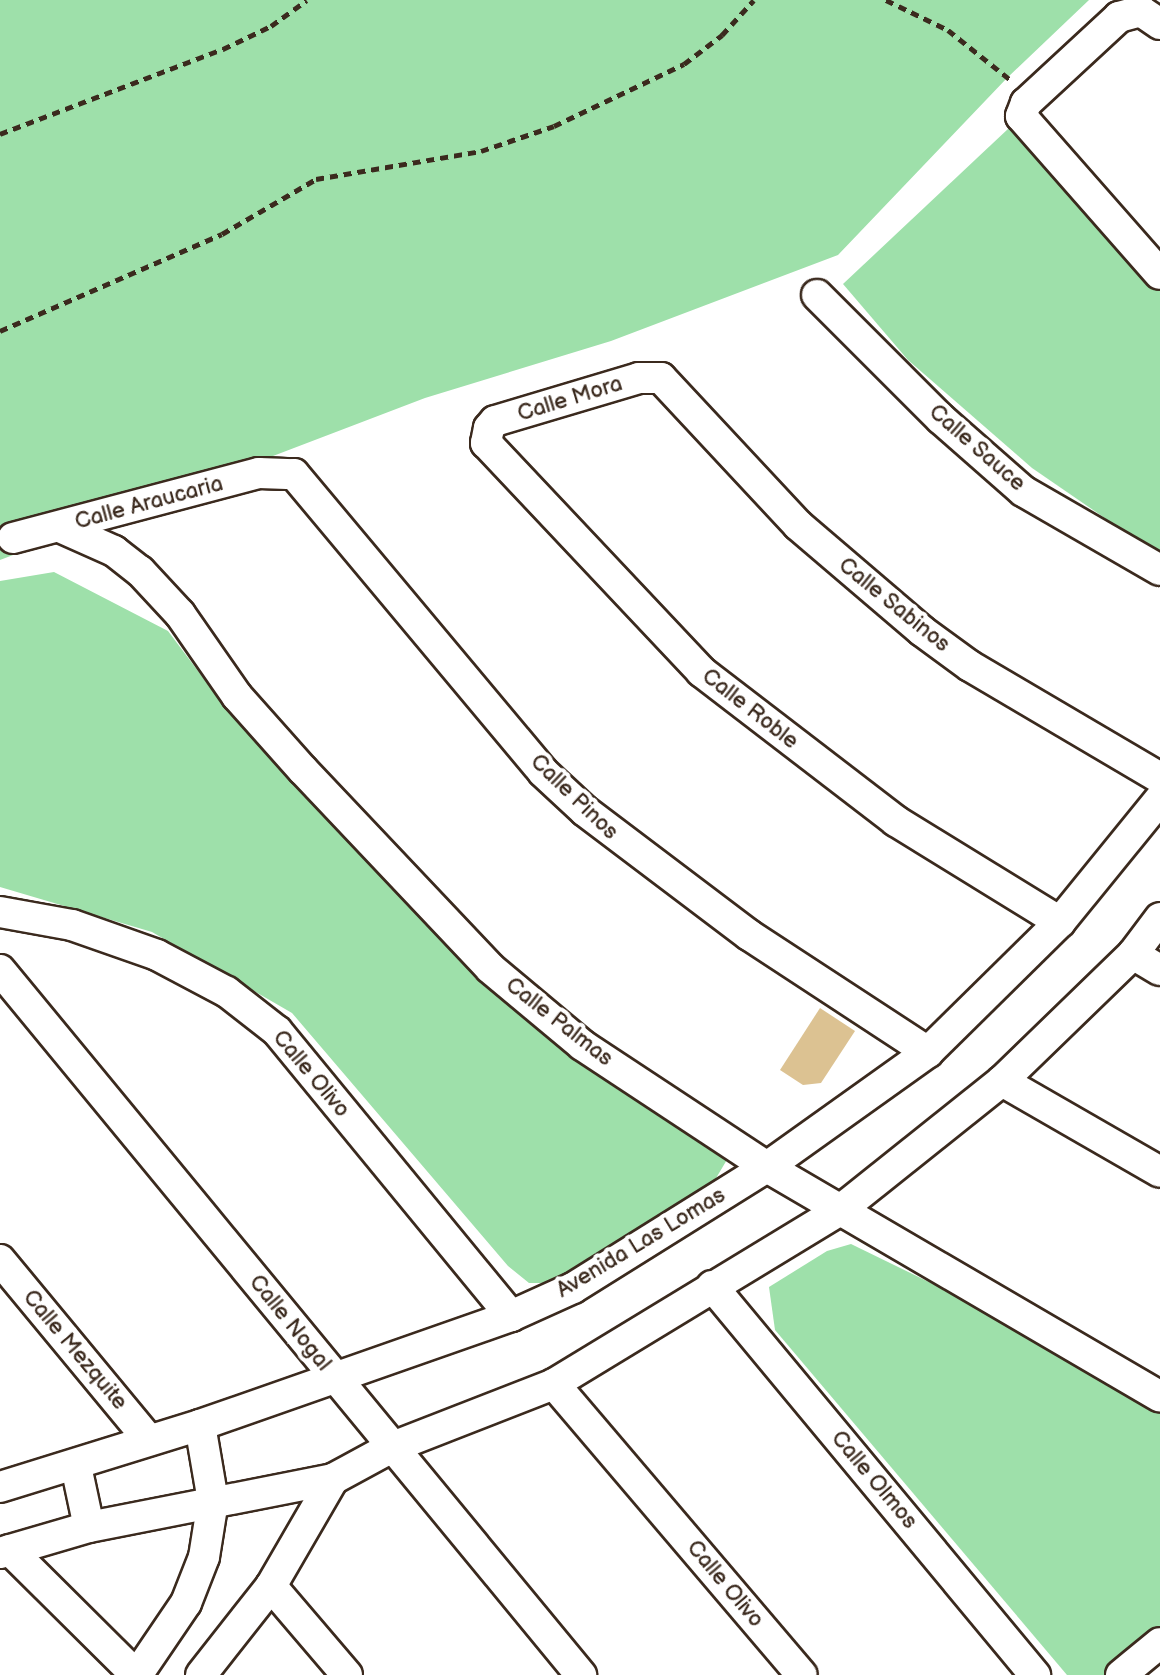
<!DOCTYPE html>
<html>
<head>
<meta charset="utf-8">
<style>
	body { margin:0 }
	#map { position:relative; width:1160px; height:1675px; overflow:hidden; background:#fff; font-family:"Balsamiq Sans",sans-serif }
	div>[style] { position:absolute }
	.green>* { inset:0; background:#9ee0aa }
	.building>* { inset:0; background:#dcc292 }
	.path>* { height:5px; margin-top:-2.5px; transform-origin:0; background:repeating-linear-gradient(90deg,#3b2a1e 0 8px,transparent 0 14px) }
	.roads { filter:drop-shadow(2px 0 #3b2a1e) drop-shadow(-2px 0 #3b2a1e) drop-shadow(0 2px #3b2a1e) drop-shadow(0 -2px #3b2a1e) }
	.minor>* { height:30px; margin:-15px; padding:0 15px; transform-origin:15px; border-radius:15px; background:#fff }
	span { translate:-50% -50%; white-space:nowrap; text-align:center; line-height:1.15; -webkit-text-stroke:8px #fff; paint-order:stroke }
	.street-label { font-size:22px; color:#3b2a1e }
</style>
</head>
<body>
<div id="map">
	<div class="green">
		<i style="clip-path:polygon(0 0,1089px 0,1007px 78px,838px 255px,611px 341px,425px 398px,0 560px)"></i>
		<i style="clip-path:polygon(1009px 128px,1160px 279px,1160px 556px,1032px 468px,908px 360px,843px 284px)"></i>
		<i style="clip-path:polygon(54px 572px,168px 631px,222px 703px,520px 1009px,728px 1158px,706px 1195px,564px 1283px,529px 1283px,508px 1266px,292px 1013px,152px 932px,0 887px,0 581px)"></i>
		<i style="clip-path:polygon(851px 1244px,1091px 1361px,1160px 1403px,1160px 1635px,1112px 1675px,1067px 1675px,775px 1330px,769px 1287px,827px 1251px)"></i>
	</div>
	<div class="building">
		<i style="clip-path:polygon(820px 1008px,855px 1031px,821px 1083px,803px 1085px,780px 1070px)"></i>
	</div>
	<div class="path">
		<i style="left:886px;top:0;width:69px;rotate:25.8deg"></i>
		<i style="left:948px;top:30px;width:82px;rotate:38.6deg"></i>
		<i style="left:0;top:134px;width:239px;rotate:-20.9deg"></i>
		<i style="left:223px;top:49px;width:53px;rotate:-25.6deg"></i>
		<i style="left:271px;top:26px;width:44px;rotate:-35.8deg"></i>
		<i style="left:0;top:331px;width:242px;rotate:-23.6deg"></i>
		<i style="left:222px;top:234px;width:109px;rotate:-30.3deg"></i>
		<i style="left:316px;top:179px;width:167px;rotate:-9.6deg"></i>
		<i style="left:481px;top:151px;width:77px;rotate:-18.9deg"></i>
		<i style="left:554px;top:126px;width:144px;rotate:-25.5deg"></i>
		<i style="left:684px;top:64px;width:48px;rotate:-37.3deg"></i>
		<i style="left:722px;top:35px;width:47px;rotate:-47.6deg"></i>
	</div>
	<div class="roads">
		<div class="minor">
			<i style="left:1160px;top:24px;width:23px;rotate:-146deg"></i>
			<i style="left:1141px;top:11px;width:23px;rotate:165deg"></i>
			<i style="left:1119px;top:17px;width:127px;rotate:137.2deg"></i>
			<i style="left:1026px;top:103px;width:14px;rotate:111deg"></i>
			<i style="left:1021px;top:116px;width:210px;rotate:48.7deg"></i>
			<i style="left:817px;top:295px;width:175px;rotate:45deg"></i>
			<i style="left:941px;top:419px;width:109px;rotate:41.3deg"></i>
			<i style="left:1023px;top:491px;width:158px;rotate:30deg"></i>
			<i style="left:60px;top:527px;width:59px;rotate:24deg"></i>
			<i style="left:114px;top:551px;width:33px;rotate:38deg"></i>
			<i style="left:140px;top:571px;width:59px;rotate:47.1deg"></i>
			<i style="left:180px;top:614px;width:100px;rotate:55.2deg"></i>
			<i style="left:237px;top:696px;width:99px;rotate:48.3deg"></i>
			<i style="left:303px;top:770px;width:272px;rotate:46.6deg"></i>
			<i style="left:490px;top:968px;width:120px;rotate:39.9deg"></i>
			<i style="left:582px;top:1045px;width:222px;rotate:33.4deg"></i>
			<i style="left:767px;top:1167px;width:455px;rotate:30.3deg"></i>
			<i style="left:13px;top:538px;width:254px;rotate:-14.8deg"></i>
			<i style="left:259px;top:473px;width:35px;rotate:2deg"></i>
			<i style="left:294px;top:474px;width:388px;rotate:50.1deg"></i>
			<i style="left:543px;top:772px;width:57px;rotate:42.9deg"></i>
			<i style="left:585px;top:811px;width:206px;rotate:37.1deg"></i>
			<i style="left:749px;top:935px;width:214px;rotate:33.2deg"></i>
			<i style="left:0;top:912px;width:73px;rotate:10.2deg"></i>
			<i style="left:72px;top:925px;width:90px;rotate:19.4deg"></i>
			<i style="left:157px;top:955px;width:79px;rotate:27.9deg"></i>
			<i style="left:227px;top:992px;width:63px;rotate:38deg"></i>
			<i style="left:277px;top:1031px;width:369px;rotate:50.6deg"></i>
			<i style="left:1060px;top:922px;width:193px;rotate:-148.4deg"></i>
			<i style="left:896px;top:821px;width:245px;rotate:-142.5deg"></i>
			<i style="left:702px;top:672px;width:315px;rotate:-133.3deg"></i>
			<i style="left:486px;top:443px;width:15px;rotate:-79deg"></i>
			<i style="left:489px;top:428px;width:9px;rotate:-49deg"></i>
			<i style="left:495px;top:421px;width:150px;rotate:-16.6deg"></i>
			<i style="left:639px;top:378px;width:22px"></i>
			<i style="left:661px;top:378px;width:201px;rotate:47deg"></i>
			<i style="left:798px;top:525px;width:163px;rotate:40.5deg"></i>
			<i style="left:922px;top:631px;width:59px;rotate:36.1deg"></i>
			<i style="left:970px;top:666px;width:221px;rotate:30.5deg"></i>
			<i style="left:1133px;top:954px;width:31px;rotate:31deg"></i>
			<i style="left:0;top:970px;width:914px;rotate:50.51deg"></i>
			<i style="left:1002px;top:1081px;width:182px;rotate:29.9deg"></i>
			<i style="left:0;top:1260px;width:234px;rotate:50.4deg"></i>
			<i style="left:712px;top:1286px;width:506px;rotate:50.3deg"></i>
			<i style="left:554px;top:1384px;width:382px;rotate:49.6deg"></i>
			<i style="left:76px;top:1466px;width:62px;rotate:78deg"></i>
			<i style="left:0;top:1487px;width:209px;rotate:-17.2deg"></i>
			<i style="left:200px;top:1425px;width:330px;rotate:-19.3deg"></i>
			<i style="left:511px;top:1316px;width:68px;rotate:-24.3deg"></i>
			<i style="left:573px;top:1288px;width:229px;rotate:-32deg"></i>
			<i style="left:767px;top:1167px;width:198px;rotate:-35.5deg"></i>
			<i style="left:928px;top:1052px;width:185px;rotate:-44.6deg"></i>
			<i style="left:1060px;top:922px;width:159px;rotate:-50.9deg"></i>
			<i style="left:10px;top:1550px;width:177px;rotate:44.8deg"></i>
			<i style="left:0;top:1553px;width:93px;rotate:-16.3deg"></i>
			<i style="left:89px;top:1527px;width:249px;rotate:-11.1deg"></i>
			<i style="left:333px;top:1479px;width:65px;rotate:-28.5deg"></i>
			<i style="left:390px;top:1448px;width:176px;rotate:-21.3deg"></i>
			<i style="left:554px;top:1384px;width:333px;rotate:-31.3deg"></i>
			<i style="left:839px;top:1211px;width:208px;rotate:-38.6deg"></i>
			<i style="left:1002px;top:1081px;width:182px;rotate:-44.1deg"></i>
			<i style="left:1133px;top:954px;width:45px;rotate:-53.1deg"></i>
			<i style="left:271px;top:1586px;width:117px;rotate:49.5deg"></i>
			<i style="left:137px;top:1675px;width:87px;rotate:-55.8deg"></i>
			<i style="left:186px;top:1603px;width:49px;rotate:-68.6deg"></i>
			<i style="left:204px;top:1557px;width:57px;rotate:-80.9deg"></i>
			<i style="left:213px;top:1501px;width:77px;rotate:-99.7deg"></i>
			<i style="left:201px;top:1675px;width:113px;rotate:-51.8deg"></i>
			<i style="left:271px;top:1586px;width:124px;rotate:-59.9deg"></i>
			<i style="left:1121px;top:1675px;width:50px;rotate:-39.4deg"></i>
		</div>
	</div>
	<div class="street-label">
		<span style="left:570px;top:399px;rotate:-17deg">Calle Mora</span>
		<span style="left:977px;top:448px;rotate:41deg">Calle Sauce</span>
		<span style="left:149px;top:503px;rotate:-15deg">Calle Araucaria</span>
		<span style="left:894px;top:605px;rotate:39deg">Calle Sabinos</span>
		<span style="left:750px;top:709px;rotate:38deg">Calle Roble</span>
		<span style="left:574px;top:797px;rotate:44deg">Calle Pinos</span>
		<span style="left:559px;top:1022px;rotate:38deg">Calle Palmas</span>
		<span style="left:311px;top:1074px;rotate:50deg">Calle Olivo</span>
		<span style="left:641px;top:1243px;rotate:-31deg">Avenida Las Lomas</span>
		<span style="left:290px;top:1323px;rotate:51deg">Calle Nogal</span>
		<span style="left:75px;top:1350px;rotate:50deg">Calle Mezquite</span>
		<span style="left:874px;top:1480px;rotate:50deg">Calle Olmos</span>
		<span style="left:725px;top:1584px;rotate:50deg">Calle Olivo</span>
	</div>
</div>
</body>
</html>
